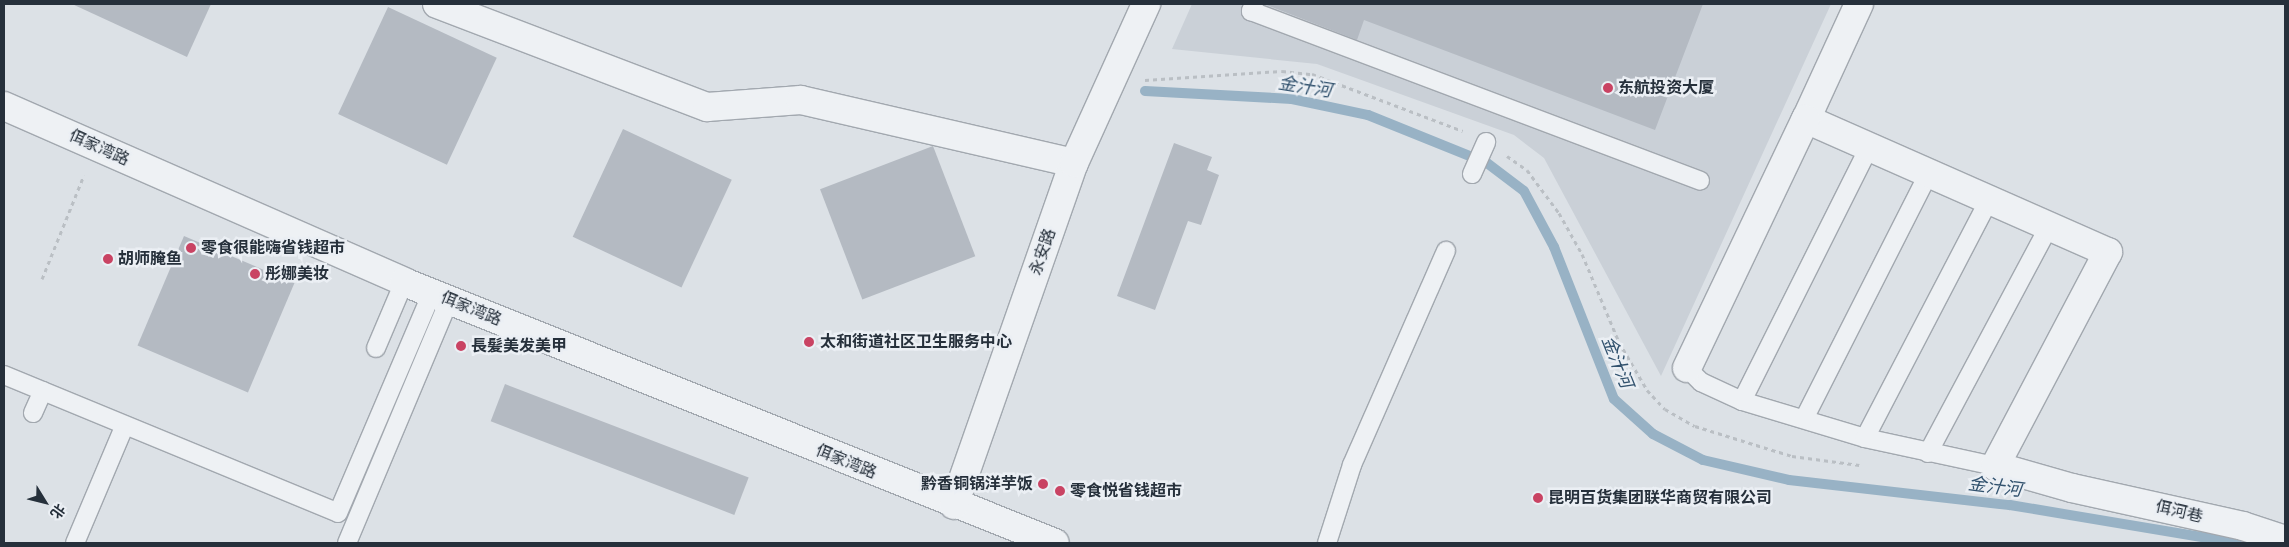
<!DOCTYPE html>
<html>
<head>
<meta charset="utf-8">
<style>
	body { margin:0 }
	#map { position:relative; width:2289px; height:547px; overflow:hidden; background:#dce1e6; font-family:Karla,"Noto Sans SC",sans-serif }
	div>[style] { position:absolute }
	.built>* { inset:0; background:#cad0d7 }
	.stream>* { height:10px; margin:-5px; padding:0 5px; transform-origin:5px; border-radius:5px; background:#98b2c5 }
	.building>* { inset:0; background:#b4bac2; transform-origin:0 0 }
	.path>* { height:3px; margin-top:-1.5px; transform-origin:0; background:repeating-linear-gradient(90deg,#babfc4 0 4px,transparent 0 8px) }
	.roads { filter:drop-shadow(1px 0 #a2a8af) drop-shadow(-1px 0 #a2a8af) drop-shadow(0 1px #a2a8af) drop-shadow(0 -1px #a2a8af) }
	.service>* { height:18px; margin:-9px; padding:0 9px; transform-origin:9px; border-radius:9px; background:#eef1f4 }
	.minor>* { height:28px; margin:-14px; padding:0 14px; transform-origin:14px; border-radius:14px; background:#eef1f4 }
	.dots>* { width:14px; height:14px; translate:-50% -50%; box-sizing:border-box; border:2px solid #ebeff4; border-radius:50% }
	span { translate:-50% -50%; white-space:nowrap; text-align:center; line-height:1.15; -webkit-text-stroke:5px #ebeff4; paint-order:stroke }
	.poi-label { font-size:16px; color:#26303b; font-weight:700 }
	.left { translate:0 -50%; text-align:left }
	.right { translate:-100% -50%; text-align:right }
	.street-label { font-size:16px; color:#26303b }
	.water-label { font-size:18px; color:#32526e; font-style:italic }
	.frame { position:absolute; inset:0; border:5px solid #26303b; pointer-events:none }
	.north { position:absolute; left:20px; top:477px; width:50px; height:50px; -webkit-text-stroke:4px #ebeff4; paint-order:stroke; rotate:126deg; font-size:14px; font-weight:700; line-height:20px; text-align:center; color:#26303b }
	.north::after { content:''; display:block; margin:auto; width:18px; height:22px; background:#26303b; clip-path:polygon(50% 0,100% 100%,50% 72%,0 100%) }
</style>
</head>
<body>
<div id="map">
	<div class="built">
		<i style="clip-path:polygon(1192px 4px,1831px 4px,1661px 376px,1544px 158px,1514px 135px,1317px 64px,1172px 49px)"></i>
	</div>
	<div class="stream">
		<i style="left:1145px;top:91px;width:147px;rotate:3.1deg"></i>
		<i style="left:1292px;top:99px;width:78px;rotate:11.9deg"></i>
		<i style="left:1368px;top:115px;width:128px;rotate:22deg"></i>
		<i style="left:1487px;top:163px;width:46px;rotate:37.1deg"></i>
		<i style="left:1524px;top:191px;width:64px;rotate:61.8deg"></i>
		<i style="left:1554px;top:247px;width:163px;rotate:68.5deg"></i>
		<i style="left:1614px;top:399px;width:52px;rotate:41.9deg"></i>
		<i style="left:1653px;top:434px;width:56px;rotate:27.5deg"></i>
		<i style="left:1703px;top:460px;width:88px;rotate:13.1deg"></i>
		<i style="left:1789px;top:480px;width:222px;rotate:6.5deg"></i>
		<i style="left:2010px;top:505px;width:230px;rotate:9.5deg"></i>
	</div>
	<div class="building">
		<i style="clip-path:polygon(72px 4px,211px 4px,187px 57px)"></i>
		<i style="clip-path:polygon(1264px 4px,1703px 4px,1655px 130px,1364px 20px,1357px 40px)"></i>
		<i style="left:388px;top:7px;width:120px;height:118px;rotate:25deg"></i>
		<i style="left:623px;top:129px;width:120px;height:119px;rotate:25deg"></i>
		<i style="clip-path:polygon(1174px 143px,1212px 157px,1207px 170px,1219px 175px,1201px 225px,1188px 221px,1155px 310px,1117px 296px)"></i>
		<i style="left:933px;top:146px;width:118px;height:121px;rotate:69deg"></i>
		<i style="left:184px;top:236px;width:120px;height:119px;rotate:23deg"></i>
		<i style="left:505px;top:384px;width:261px;height:40px;rotate:21deg"></i>
	</div>
	<div class="path">
		<i style="left:1145px;top:80px;width:137px;rotate:-3.8deg"></i>
		<i style="left:1282px;top:71px;width:30px;rotate:6deg"></i>
		<i style="left:1312px;top:74px;width:161px;rotate:20.7deg"></i>
		<i style="left:1507px;top:156px;width:24px;rotate:35deg"></i>
		<i style="left:1527px;top:170px;width:54px;rotate:53.3deg"></i>
		<i style="left:1559px;top:213px;width:47px;rotate:60.7deg"></i>
		<i style="left:1582px;top:254px;width:95px;rotate:67.2deg"></i>
		<i style="left:1619px;top:342px;width:56px;rotate:59.7deg"></i>
		<i style="left:1647px;top:390px;width:26px;rotate:47deg"></i>
		<i style="left:1665px;top:409px;width:34px;rotate:30deg"></i>
		<i style="left:1695px;top:426px;width:102px;rotate:17.2deg"></i>
		<i style="left:1792px;top:456px;width:68px;rotate:7.7deg"></i>
		<i style="left:42px;top:279px;width:112px;rotate:-68deg"></i>
	</div>
	<div class="roads">
		<div class="service">
			<i style="left:1254px;top:4px;width:8px;rotate:113deg"></i>
			<i style="left:1251px;top:11px;width:480px;rotate:20.7deg"></i>
			<i style="left:1472px;top:174px;width:35px;rotate:-66deg"></i>
			<i style="left:376px;top:348px;width:72px;rotate:-67deg"></i>
			<i style="left:1687px;top:368px;width:20px;rotate:45deg"></i>
			<i style="left:1701px;top:382px;width:45px;rotate:24.9deg"></i>
			<i style="left:1742px;top:401px;width:128px;rotate:16.7deg"></i>
			<i style="left:1865px;top:438px;width:133px;rotate:12.2deg"></i>
			<i style="left:4px;top:375px;width:361px;rotate:22.4deg"></i>
			<i style="left:338px;top:513px;width:239px;rotate:-66.9deg"></i>
			<i style="left:1742px;top:401px;width:284px;rotate:-63.4deg"></i>
			<i style="left:33px;top:413px;width:24px;rotate:-66deg"></i>
			<i style="left:1804px;top:419px;width:276px;rotate:-63.1deg"></i>
			<i style="left:1865px;top:438px;width:268px;rotate:-62.5deg"></i>
			<i style="left:1928px;top:453px;width:257px;rotate:-61.9deg"></i>
			<i style="left:75px;top:543px;width:126px;rotate:-67.1deg"></i>
			<i style="left:347px;top:543px;width:264px;rotate:-67.2deg"></i>
			<i style="left:1327px;top:543px;width:82px;rotate:-72.2deg"></i>
			<i style="left:1352px;top:465px;width:234px;rotate:-66.3deg"></i>
		</div>
		<div class="minor">
			<i style="left:437px;top:4px;width:289px;rotate:20.9deg"></i>
			<i style="left:707px;top:107px;width:94px;rotate:-4.3deg"></i>
			<i style="left:801px;top:100px;width:280px;rotate:13deg"></i>
			<i style="left:1859px;top:4px;width:127px;rotate:114.7deg"></i>
			<i style="left:1806px;top:119px;width:330px;rotate:23.8deg"></i>
			<i style="left:2108px;top:252px;width:242px;rotate:117.8deg"></i>
			<i style="left:1995px;top:466px;width:80px;rotate:15.9deg"></i>
			<i style="left:2072px;top:488px;width:175px;rotate:12.5deg"></i>
			<i style="left:2243px;top:526px;width:44px;rotate:18.4deg"></i>
			<i style="left:4px;top:106px;width:437px;rotate:23.7deg"></i>
			<i style="left:404px;top:282px;width:701px;rotate:21.85deg"></i>
			<i style="left:1687px;top:368px;width:276px;rotate:-64.5deg"></i>
			<i style="left:954px;top:505px;width:362px;rotate:-70.7deg"></i>
			<i style="left:1074px;top:163px;width:175px;rotate:-65.6deg"></i>
		</div>
	</div>
	<div class="dots">
		<i style="left:1608px;top:88px;background:#c94363"></i>
		<i style="left:191px;top:248px;background:#c94363"></i>
		<i style="left:108px;top:259px;background:#c94363"></i>
		<i style="left:255px;top:274px;background:#c94363"></i>
		<i style="left:809px;top:342px;background:#c94363"></i>
		<i style="left:461px;top:346px;background:#c94363"></i>
		<i style="left:1043px;top:484px;background:#c94363"></i>
		<i style="left:1060px;top:491px;background:#c94363"></i>
		<i style="left:1538px;top:498px;background:#c94363"></i>
	</div>
	<div class="poi-label">
		<span class="left" style="left:1618px;top:88px">东航投资大厦</span>
		<span class="left" style="left:201px;top:248px">零食很能嗨省钱超市</span>
		<span class="left" style="left:118px;top:259px">胡师腌鱼</span>
		<span class="left" style="left:265px;top:274px">彤娜美妆</span>
		<span class="left" style="left:820px;top:342px">太和街道社区卫生服务中心</span>
		<span class="left" style="left:471px;top:346px">長髪美发美甲</span>
		<span class="right" style="left:1033px;top:484px">黔香铜锅洋芋饭</span>
		<span class="left" style="left:1070px;top:491px">零食悦省钱超市</span>
		<span class="left" style="left:1548px;top:498px">昆明百货集团联华商贸有限公司</span>
	</div>
	<div class="street-label">
		<span style="left:99px;top:148px;rotate:24deg">佴家湾路</span>
		<span style="left:1043px;top:252px;rotate:-71deg">永安路</span>
		<span style="left:471px;top:309px;rotate:22deg">佴家湾路</span>
		<span style="left:846px;top:462px;rotate:22deg">佴家湾路</span>
		<span style="left:2179px;top:512px;rotate:13deg">佴河巷</span>
	</div>
	<div class="water-label">
		<span style="left:1305px;top:87px;rotate:9deg">金汁河</span>
		<span style="left:1617px;top:362px;rotate:68deg">金汁河</span>
		<span style="left:1995px;top:487px;rotate:7deg">金汁河</span>
	</div>
	<div class="frame"></div>
	<div class="north">北</div>
</div>
</body>
</html>
